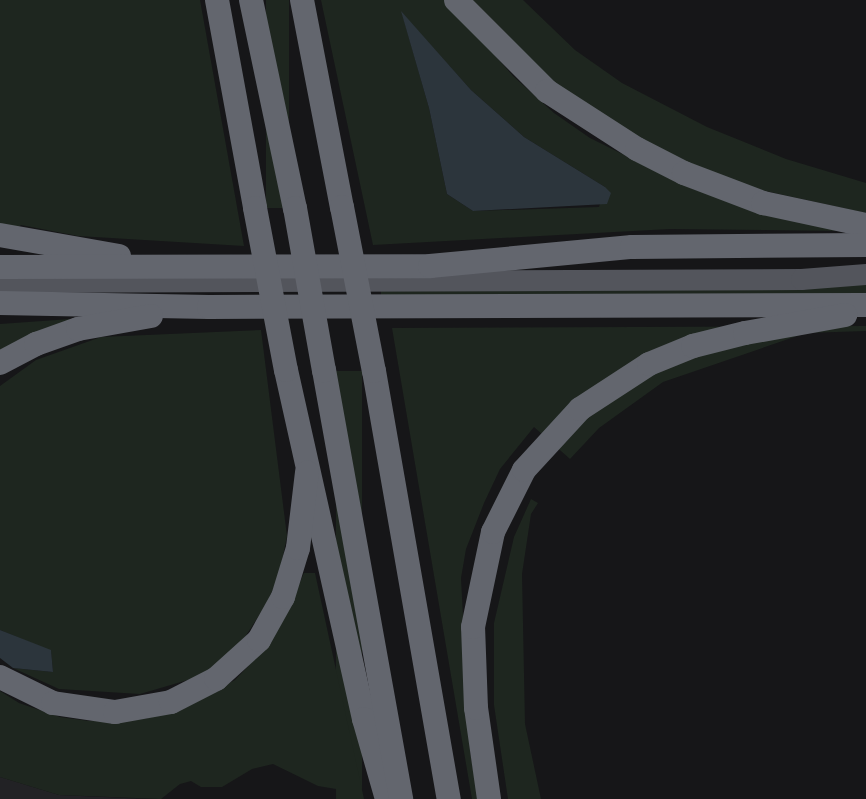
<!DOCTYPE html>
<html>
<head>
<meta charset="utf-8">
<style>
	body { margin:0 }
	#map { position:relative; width:866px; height:799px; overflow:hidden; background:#161618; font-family:Barlow,sans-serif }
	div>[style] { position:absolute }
	.built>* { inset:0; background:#222225 }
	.green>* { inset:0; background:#1e261f; transform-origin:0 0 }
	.water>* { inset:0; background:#2c353c }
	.major>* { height:21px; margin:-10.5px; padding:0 10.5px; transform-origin:10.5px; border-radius:10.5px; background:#53555c }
	.highway>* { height:24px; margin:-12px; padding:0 12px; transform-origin:12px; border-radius:12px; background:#63666e }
	.highway-bridge>* { height:24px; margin:-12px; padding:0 12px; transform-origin:12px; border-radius:12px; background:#63666e }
	span { translate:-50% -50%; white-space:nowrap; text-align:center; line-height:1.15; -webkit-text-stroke:5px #111113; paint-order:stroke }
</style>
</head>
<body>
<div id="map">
	<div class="built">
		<i style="clip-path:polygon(0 777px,59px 795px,146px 799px,0 799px)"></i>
	</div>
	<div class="green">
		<i style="clip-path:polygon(0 0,200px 0,244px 246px,78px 236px,21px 225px,0 245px)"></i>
		<i style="left:266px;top:0;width:23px;height:208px"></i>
		<i style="clip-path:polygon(evenodd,321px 0,446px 0,513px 76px,554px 113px,590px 138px,695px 190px,841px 231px,670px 229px,373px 245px,321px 0,402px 13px,471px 90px,524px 137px,605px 187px,599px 207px,473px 211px,447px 194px,429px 108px,402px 13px)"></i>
		<i style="clip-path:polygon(469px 0,523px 0,575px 50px,622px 83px,707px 127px,786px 159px,866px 183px,866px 213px,756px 189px,687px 163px,624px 131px,564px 91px)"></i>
		<i style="left:866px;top:283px;width:14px;height:485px;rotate:90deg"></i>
		<i style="clip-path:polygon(84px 318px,0 356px,0 324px)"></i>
		<i style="clip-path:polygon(866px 326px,866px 331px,806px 333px,663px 382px,599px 428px,570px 459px,534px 427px,500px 469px,484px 503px,466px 549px,461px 578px,470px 751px,478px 799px,472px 799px,392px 328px)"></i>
		<i style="clip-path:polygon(261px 330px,287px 536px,279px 576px,267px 603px,245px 637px,222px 661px,198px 677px,140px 694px,59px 689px,13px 668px,53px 672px,51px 651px,0 630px,0 386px,36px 360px,101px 337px)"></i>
		<i style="left:336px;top:371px;width:26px;height:435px"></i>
		<i style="clip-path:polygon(531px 499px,538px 503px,531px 514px,522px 574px,525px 724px,541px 799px,508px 799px,494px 705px,494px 623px,514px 537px)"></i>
		<i style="clip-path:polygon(304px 573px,315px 573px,364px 799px,337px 799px,336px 789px,318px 786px,273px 764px,252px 769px,222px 787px,201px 787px,191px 781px,180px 784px,161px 799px,59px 795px,0 777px,0 691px,19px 703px,60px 717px,89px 721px,144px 719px,178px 711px,235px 680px,256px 658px,286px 614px)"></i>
	</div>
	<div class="water">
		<i style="clip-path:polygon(401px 11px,471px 90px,524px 137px,605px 187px,611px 193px,607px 204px,473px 211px,447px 194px,429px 108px)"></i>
		<i style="clip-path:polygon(0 630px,51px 650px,53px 672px,13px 668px,0 658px)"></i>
	</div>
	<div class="major">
		<i style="left:0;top:282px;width:801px;rotate:-0.21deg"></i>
		<i style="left:801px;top:279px;width:65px;rotate:-4.4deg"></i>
	</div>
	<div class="highway">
		<i style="left:217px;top:0;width:211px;rotate:79.6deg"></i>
		<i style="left:251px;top:0;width:213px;rotate:78.1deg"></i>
		<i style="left:302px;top:0;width:211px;rotate:79.1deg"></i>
		<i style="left:456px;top:0;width:129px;rotate:45deg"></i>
		<i style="left:547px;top:91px;width:107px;rotate:32.8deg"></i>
		<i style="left:637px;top:149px;width:53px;rotate:27.1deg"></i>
		<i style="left:684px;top:173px;width:85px;rotate:20.8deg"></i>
		<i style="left:763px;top:203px;width:105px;rotate:12.1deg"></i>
		<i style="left:0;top:235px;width:121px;rotate:10deg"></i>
		<i style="left:0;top:267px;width:430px;rotate:-0.1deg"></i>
		<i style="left:430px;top:266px;width:203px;rotate:-5.4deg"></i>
		<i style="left:632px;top:247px;width:234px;rotate:-0.5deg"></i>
		<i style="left:0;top:303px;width:209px;rotate:1.1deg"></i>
		<i style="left:209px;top:307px;width:657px;rotate:-0.17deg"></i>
		<i style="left:0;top:363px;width:41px;rotate:-27.8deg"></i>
		<i style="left:36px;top:344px;width:45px;rotate:-19.7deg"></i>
		<i style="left:78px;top:329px;width:74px;rotate:-10.1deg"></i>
		<i style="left:286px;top:370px;width:358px;rotate:77.4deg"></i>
		<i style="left:364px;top:719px;width:83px;rotate:74deg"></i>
		<i style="left:324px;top:370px;width:436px;rotate:79.8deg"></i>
		<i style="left:374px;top:371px;width:435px;rotate:80.1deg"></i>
		<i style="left:0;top:677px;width:59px;rotate:26.1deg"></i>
		<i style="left:53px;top:703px;width:63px;rotate:8.3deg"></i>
		<i style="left:115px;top:712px;width:57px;rotate:-10.1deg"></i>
		<i style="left:171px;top:702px;width:51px;rotate:-27.1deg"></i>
		<i style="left:216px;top:679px;width:58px;rotate:-42.2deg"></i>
		<i style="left:259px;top:640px;width:49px;rotate:-60.8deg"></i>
		<i style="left:283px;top:597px;width:51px;rotate:-73deg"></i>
		<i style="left:298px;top:548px;width:76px;rotate:-83.2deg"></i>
		<i style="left:489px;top:799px;width:92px;rotate:-98.1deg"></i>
		<i style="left:476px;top:708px;width:81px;rotate:-92.1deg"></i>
		<i style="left:473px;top:627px;width:97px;rotate:-78.1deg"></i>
		<i style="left:493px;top:532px;width:69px;rotate:-63.4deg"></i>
		<i style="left:524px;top:470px;width:83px;rotate:-47.4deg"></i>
		<i style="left:580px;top:409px;width:82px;rotate:-33.1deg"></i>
		<i style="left:649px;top:364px;width:48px;rotate:-22.2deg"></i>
		<i style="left:693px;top:346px;width:54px;rotate:-14deg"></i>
		<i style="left:745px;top:333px;width:102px;rotate:-10.2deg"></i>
	</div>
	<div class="highway-bridge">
		<i style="left:342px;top:207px;width:167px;rotate:79deg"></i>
		<i style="left:255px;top:208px;width:165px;rotate:79.2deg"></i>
		<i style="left:295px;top:208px;width:165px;rotate:79.9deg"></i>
	</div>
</div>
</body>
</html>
